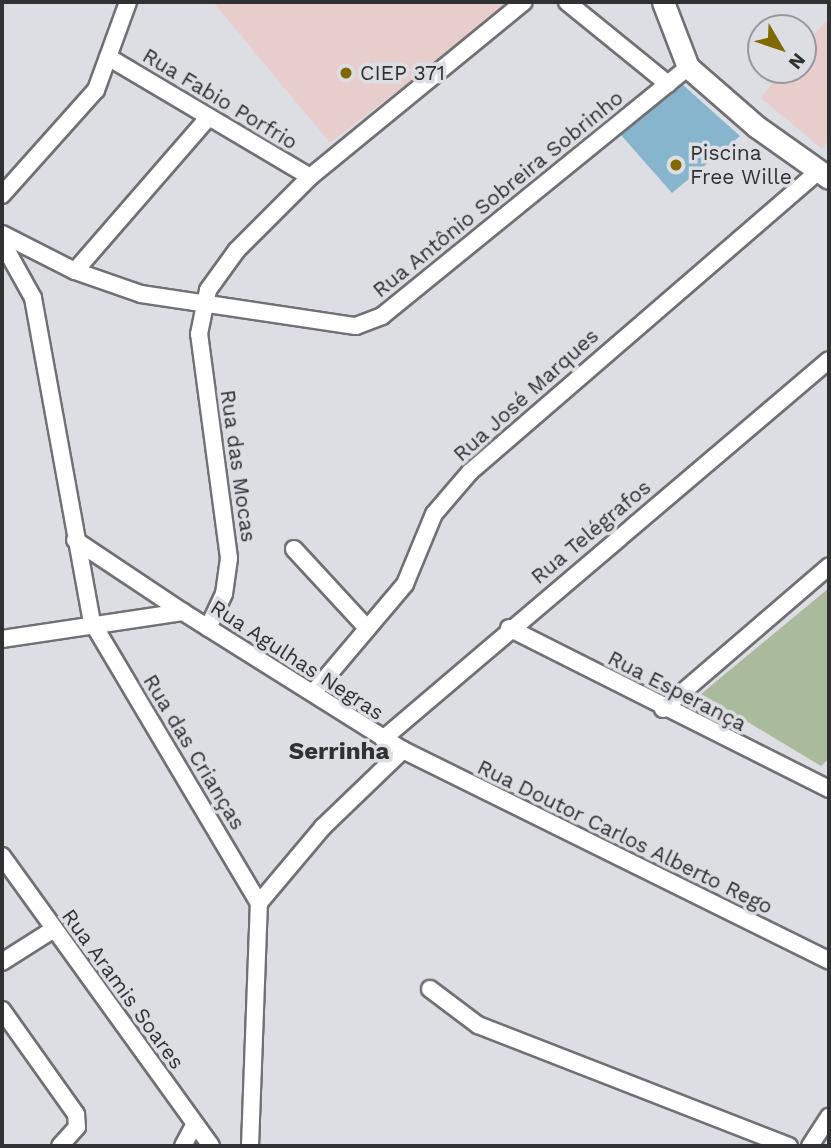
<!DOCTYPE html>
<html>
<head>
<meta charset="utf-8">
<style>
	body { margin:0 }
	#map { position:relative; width:831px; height:1148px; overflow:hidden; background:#dddee3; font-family:"Work Sans",sans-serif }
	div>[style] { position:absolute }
	.education>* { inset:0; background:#e8cdcd }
	.green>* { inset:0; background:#a9bb9c }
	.water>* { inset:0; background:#87b5cd }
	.roads { filter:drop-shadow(2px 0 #707075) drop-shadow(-2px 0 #707075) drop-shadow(0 2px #707075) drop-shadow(0 -2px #707075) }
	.minor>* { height:16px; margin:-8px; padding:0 8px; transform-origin:8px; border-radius:8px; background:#fff }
	.major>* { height:21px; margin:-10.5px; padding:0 10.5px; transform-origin:10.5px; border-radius:10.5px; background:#fff }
	.dots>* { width:19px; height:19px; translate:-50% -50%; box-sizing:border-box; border:4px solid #dddee3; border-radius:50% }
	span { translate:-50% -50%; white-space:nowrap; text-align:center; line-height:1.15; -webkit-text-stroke:7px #dddee3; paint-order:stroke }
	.poi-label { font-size:21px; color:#303133 }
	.left { translate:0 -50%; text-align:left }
	.street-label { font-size:21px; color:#303133 }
	.quarter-label { font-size:24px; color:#303133; font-weight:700 }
	.frame { position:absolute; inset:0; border:4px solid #303133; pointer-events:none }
	.north { position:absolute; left:747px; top:14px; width:70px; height:70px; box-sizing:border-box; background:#dddee3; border:2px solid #98999d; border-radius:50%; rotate:129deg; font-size:19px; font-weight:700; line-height:28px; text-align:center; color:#303133 }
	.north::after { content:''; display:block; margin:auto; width:24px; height:32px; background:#7f6900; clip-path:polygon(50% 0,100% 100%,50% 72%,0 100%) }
</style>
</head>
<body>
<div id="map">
	<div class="education">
		<i style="clip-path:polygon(213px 2px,513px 2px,330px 143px)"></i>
		<i style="clip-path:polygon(829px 18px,829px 139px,822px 149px,761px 98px,783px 70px,803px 70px,803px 46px)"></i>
	</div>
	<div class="green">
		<i style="clip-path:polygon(829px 588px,829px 759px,821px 766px,701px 694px)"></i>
	</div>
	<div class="water">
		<i style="clip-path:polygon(683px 85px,740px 136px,672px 193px,621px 135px)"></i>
	</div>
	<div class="roads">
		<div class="minor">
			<i style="left:567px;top:2px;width:130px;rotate:39.1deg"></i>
			<i style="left:108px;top:57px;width:235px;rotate:30.7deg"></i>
			<i style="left:2px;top:195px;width:141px;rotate:-48.2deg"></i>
			<i style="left:96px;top:90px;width:94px;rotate:-70deg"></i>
			<i style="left:2px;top:234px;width:82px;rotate:26.9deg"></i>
			<i style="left:75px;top:271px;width:70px;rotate:19.2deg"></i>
			<i style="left:141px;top:294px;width:217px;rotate:8.5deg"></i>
			<i style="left:356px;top:326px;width:28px;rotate:-21deg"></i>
			<i style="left:382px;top:316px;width:395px;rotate:-39.1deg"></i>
			<i style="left:2px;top:242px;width:64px;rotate:61deg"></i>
			<i style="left:33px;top:298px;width:329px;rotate:79.7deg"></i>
			<i style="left:92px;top:622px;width:327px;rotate:59.3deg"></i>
			<i style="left:75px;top:271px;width:204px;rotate:-49deg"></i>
			<i style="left:75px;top:540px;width:130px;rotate:33.7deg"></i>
			<i style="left:294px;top:549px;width:106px;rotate:47.3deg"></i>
			<i style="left:208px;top:628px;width:38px;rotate:-65deg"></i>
			<i style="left:224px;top:594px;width:36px;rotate:-82deg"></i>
			<i style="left:229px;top:558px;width:226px;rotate:-97.6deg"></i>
			<i style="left:199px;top:334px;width:45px;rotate:-78.4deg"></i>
			<i style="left:208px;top:290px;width:49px;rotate:-54.1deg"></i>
			<i style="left:237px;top:250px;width:103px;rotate:-45deg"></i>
			<i style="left:310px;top:177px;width:276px;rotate:-39.3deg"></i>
			<i style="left:509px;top:628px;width:358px;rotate:26.7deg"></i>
			<i style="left:2px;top:639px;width:183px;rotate:-8.5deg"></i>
			<i style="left:183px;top:612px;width:260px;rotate:32.1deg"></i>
			<i style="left:403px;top:750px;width:475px;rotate:26.3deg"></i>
			<i style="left:313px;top:693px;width:143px;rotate:-49.8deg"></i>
			<i style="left:405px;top:584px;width:76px;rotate:-67.5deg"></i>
			<i style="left:434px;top:514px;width:55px;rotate:-49.4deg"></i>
			<i style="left:470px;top:472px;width:461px;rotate:-40.8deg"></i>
			<i style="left:663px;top:709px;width:219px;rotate:-40.7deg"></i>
			<i style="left:383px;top:739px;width:585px;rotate:-40.36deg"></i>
			<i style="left:2px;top:856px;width:357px;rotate:54.2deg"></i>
			<i style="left:2px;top:962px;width:62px;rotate:-32.4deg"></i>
			<i style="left:430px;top:989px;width:60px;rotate:36.9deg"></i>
			<i style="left:478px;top:1025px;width:334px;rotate:21.3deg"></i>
			<i style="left:2px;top:1010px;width:128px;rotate:54.6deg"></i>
			<i style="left:76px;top:1114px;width:13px;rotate:86deg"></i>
			<i style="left:77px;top:1127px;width:25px;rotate:132deg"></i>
			<i style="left:183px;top:1146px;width:24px;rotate:-62deg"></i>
			<i style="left:250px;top:1146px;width:243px;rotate:-87.9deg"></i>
			<i style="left:259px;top:903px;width:99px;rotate:-49.9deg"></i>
			<i style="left:323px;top:827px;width:111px;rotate:-43.9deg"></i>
			<i style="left:810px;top:1146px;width:35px;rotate:-57deg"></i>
		</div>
		<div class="major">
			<i style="left:663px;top:2px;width:70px;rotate:69deg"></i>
			<i style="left:688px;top:67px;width:91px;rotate:41deg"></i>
			<i style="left:757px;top:127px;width:88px;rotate:35.3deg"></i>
		</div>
	</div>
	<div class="dots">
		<i style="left:346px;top:73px;background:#7f6900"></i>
		<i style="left:676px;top:165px;background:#7f6900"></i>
	</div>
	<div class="poi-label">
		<span class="left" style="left:360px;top:73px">CIEP 371</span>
		<span class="left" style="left:690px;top:165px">Piscina<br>Free Wille</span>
	</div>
	<div class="street-label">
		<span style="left:220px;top:99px;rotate:31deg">Rua Fabio Porfrio</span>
		<span style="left:498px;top:194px;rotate:-39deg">Rua Antônio Sobreira Sobrinho</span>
		<span style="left:526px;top:395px;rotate:-42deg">Rua José Marques</span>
		<span style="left:238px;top:466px;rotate:82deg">Rua das Mocas</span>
		<span style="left:591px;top:532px;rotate:-40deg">Rua Telégrafos</span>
		<span style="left:297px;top:660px;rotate:33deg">Rua Agulhas Negras</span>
		<span style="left:677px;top:691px;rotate:27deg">Rua Esperança</span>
		<span style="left:194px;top:752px;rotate:59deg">Rua das Crianças</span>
		<span style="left:625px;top:837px;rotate:26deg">Rua Doutor Carlos Alberto Rego</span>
		<span style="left:123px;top:989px;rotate:54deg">Rua Aramis Soares</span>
	</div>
	<div class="quarter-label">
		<span style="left:339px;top:752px">Serrinha</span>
	</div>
	<div class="frame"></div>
	<div class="north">N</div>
</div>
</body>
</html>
